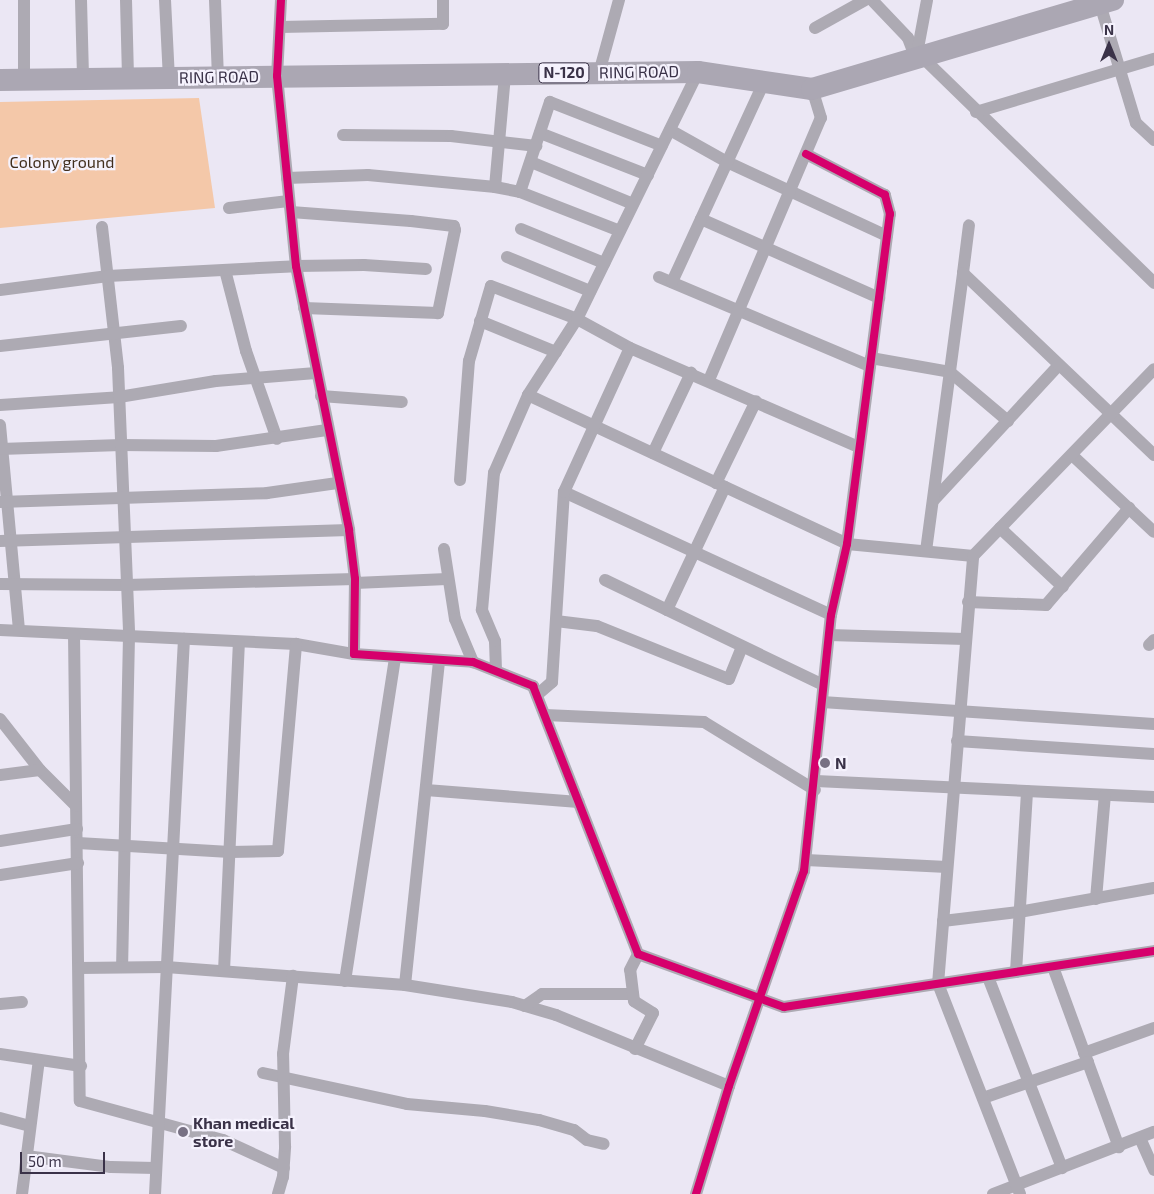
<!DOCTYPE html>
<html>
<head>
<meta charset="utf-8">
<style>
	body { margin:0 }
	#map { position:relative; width:1154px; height:1194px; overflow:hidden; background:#ebe7f4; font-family:"Exo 2",sans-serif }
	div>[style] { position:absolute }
	.green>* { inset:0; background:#f4c8a9 }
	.street>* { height:12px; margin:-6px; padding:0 6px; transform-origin:6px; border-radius:6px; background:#adaab3 }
	.highway>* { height:22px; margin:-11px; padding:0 11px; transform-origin:11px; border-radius:11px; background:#aba7b3 }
	.cycleway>* { height:8px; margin:-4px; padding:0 4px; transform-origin:4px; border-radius:4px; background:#d6006c }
	.dots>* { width:14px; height:14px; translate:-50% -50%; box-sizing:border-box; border:2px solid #f5f2fd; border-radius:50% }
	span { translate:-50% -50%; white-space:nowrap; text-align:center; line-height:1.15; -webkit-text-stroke:4.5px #f5f2fd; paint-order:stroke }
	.shield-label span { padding:1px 4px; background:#f5f2fd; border:1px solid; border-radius:4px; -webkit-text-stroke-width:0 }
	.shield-label { font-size:15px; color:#3a3248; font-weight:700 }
	.street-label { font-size:16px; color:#3a3248 }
	.park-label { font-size:16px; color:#412e1d }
	.poi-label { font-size:16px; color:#3a3248; font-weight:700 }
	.left { translate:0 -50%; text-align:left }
	.north { position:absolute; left:1084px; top:20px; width:50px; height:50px; -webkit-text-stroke:4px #f5f2fd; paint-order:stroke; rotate:0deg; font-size:14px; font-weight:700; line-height:20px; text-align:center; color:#3a3248 }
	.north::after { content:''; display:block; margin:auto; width:18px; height:22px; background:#3a3248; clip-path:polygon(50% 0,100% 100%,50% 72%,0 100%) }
	.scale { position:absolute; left:20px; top:1152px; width:85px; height:22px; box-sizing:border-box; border:2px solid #3a3248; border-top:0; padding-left:6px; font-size:15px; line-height:18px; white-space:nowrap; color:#3a3248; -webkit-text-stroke:4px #f5f2fd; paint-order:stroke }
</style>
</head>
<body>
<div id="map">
	<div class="green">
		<i style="clip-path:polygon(199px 98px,215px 208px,0 228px,0 102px)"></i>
	</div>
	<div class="street">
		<i style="left:81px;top:0;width:79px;rotate:88.5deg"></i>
		<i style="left:126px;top:0;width:78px;rotate:88.5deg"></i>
		<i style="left:165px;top:0;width:78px;rotate:87.1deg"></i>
		<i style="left:215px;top:0;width:77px;rotate:87.8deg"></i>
		<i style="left:281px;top:0;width:76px;rotate:93deg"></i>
		<i style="left:277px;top:76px;width:191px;rotate:84.3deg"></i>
		<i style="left:296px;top:266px;width:269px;rotate:78.6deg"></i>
		<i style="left:349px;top:530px;width:49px;rotate:83deg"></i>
		<i style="left:355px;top:579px;width:75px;rotate:90.8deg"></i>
		<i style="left:354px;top:654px;width:119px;rotate:3.8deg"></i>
		<i style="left:473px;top:662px;width:65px;rotate:21.8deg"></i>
		<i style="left:533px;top:686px;width:288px;rotate:68.6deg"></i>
		<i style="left:638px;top:954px;width:155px;rotate:20deg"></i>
		<i style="left:784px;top:1007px;width:374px;rotate:-8.6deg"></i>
		<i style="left:872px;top:0;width:52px;rotate:46.5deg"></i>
		<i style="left:908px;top:38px;width:22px;rotate:69deg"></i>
		<i style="left:1100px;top:4px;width:124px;rotate:73.2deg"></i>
		<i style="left:1136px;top:123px;width:25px;rotate:43deg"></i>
		<i style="left:280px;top:27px;width:163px;rotate:-1.1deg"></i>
		<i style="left:443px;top:24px;width:24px;rotate:-90deg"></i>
		<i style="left:815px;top:28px;width:57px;rotate:-29.2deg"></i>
		<i style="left:922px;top:57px;width:324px;rotate:44.2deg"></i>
		<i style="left:916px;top:59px;width:60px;rotate:-79.4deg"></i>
		<i style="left:599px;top:73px;width:76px;rotate:-74.7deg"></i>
		<i style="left:24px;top:80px;width:80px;rotate:-90deg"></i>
		<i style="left:976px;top:112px;width:186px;rotate:-16.6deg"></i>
		<i style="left:670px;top:130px;width:65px;rotate:29.3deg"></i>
		<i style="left:727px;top:162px;width:176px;rotate:24.8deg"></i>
		<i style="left:540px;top:133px;width:116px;rotate:21.3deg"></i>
		<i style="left:343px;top:135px;width:108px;rotate:0.5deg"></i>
		<i style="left:451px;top:136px;width:86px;rotate:6.7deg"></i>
		<i style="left:531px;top:162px;width:110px;rotate:22.4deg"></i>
		<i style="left:287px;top:178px;width:81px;rotate:-2.1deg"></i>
		<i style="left:368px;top:175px;width:128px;rotate:5.4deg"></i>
		<i style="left:495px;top:187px;width:25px;rotate:11deg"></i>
		<i style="left:520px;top:192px;width:107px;rotate:21.3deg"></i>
		<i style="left:495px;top:187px;width:113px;rotate:-84.9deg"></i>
		<i style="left:520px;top:192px;width:95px;rotate:-71.6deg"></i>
		<i style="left:550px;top:102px;width:120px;rotate:21.4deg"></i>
		<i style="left:229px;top:208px;width:60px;rotate:-6.7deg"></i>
		<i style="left:291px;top:212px;width:120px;rotate:4.3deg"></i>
		<i style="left:411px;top:221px;width:43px;rotate:6.6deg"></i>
		<i style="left:454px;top:226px;width:4px;rotate:76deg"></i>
		<i style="left:455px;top:230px;width:85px;rotate:101.6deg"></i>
		<i style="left:438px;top:313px;width:134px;rotate:-177.9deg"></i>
		<i style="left:701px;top:219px;width:195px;rotate:23.9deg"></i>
		<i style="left:102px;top:227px;width:142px;rotate:83.5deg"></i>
		<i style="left:118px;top:368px;width:268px;rotate:87.6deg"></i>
		<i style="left:129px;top:636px;width:331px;rotate:91.2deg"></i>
		<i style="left:521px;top:229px;width:90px;rotate:22.3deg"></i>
		<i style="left:507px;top:257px;width:90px;rotate:22.3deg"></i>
		<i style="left:225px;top:270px;width:84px;rotate:75.5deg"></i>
		<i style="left:246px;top:351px;width:93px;rotate:70.6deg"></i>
		<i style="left:963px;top:273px;width:48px;rotate:-82.9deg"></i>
		<i style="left:659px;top:277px;width:229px;rotate:22.9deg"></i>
		<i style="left:672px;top:282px;width:218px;rotate:-65.3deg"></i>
		<i style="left:0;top:290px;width:109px;rotate:-7.4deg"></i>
		<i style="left:108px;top:276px;width:188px;rotate:-3deg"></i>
		<i style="left:296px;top:266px;width:68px;rotate:-0.8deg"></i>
		<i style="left:364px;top:265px;width:62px;rotate:3.7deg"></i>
		<i style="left:480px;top:321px;width:82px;rotate:22.2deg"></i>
		<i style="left:0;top:346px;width:182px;rotate:-6.3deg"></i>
		<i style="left:871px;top:358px;width:80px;rotate:10deg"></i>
		<i style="left:950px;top:372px;width:76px;rotate:40.2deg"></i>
		<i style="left:709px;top:380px;width:285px;rotate:-66.9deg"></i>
		<i style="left:821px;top:118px;width:30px;rotate:-107deg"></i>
		<i style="left:528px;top:395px;width:352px;rotate:25deg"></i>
		<i style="left:847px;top:544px;width:127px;rotate:5.4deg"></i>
		<i style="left:321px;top:396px;width:81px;rotate:4.2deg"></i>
		<i style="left:0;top:405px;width:119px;rotate:-3.8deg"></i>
		<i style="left:119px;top:397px;width:98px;rotate:-9.4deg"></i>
		<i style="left:216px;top:381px;width:100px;rotate:-4.6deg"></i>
		<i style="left:0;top:425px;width:206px;rotate:84.7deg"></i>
		<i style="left:0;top:449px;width:121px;rotate:-1.9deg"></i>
		<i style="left:121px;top:445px;width:95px;rotate:0.6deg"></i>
		<i style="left:216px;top:446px;width:112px;rotate:-8.2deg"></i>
		<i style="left:653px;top:453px;width:89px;rotate:-64.6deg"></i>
		<i style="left:1072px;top:455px;width:112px;rotate:43.2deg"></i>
		<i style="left:460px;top:480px;width:119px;rotate:-85.7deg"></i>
		<i style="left:469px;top:361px;width:78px;rotate:-73.7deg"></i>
		<i style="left:491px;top:286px;width:92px;rotate:21deg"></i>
		<i style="left:577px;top:319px;width:60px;rotate:28.7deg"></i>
		<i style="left:630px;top:348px;width:249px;rotate:23.4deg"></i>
		<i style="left:716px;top:483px;width:91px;rotate:-64deg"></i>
		<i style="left:564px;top:492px;width:294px;rotate:24.7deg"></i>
		<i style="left:933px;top:501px;width:185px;rotate:-47.2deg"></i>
		<i style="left:0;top:502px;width:267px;rotate:-1.9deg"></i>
		<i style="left:267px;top:493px;width:71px;rotate:-8.1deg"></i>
		<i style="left:1000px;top:528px;width:86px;rotate:43.1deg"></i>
		<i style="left:0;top:541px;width:349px;rotate:-1.8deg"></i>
		<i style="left:444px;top:549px;width:71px;rotate:81.1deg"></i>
		<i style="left:455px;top:619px;width:47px;rotate:67.3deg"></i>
		<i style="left:926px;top:551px;width:280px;rotate:-82.4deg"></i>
		<i style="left:963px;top:273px;width:264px;rotate:43.6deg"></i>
		<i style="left:605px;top:580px;width:242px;rotate:25.7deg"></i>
		<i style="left:355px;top:583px;width:92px;rotate:-2.5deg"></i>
		<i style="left:0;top:584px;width:126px;rotate:0.5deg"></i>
		<i style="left:126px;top:585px;width:229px;rotate:-1.5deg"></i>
		<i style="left:968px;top:602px;width:78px;rotate:2.2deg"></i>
		<i style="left:1046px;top:605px;width:128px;rotate:-49.4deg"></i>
		<i style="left:667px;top:610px;width:136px;rotate:-64.8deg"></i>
		<i style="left:556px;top:621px;width:41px;rotate:7deg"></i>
		<i style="left:597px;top:626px;width:142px;rotate:21.9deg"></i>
		<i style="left:729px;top:679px;width:35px;rotate:-68deg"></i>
		<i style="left:0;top:630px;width:296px;rotate:2.7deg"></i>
		<i style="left:296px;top:644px;width:59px;rotate:9.8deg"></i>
		<i style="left:74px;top:634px;width:467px;rotate:89.3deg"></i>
		<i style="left:80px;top:1101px;width:148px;rotate:15.3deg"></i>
		<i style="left:223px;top:1140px;width:67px;rotate:24.7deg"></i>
		<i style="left:829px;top:635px;width:136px;rotate:1.7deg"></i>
		<i style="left:1149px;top:645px;width:7px;rotate:-45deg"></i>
		<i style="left:496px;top:670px;width:29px;rotate:-92deg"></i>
		<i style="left:495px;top:641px;width:34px;rotate:-113deg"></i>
		<i style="left:482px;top:610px;width:138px;rotate:-85deg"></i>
		<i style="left:494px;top:473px;width:85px;rotate:-66.4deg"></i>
		<i style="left:528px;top:395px;width:90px;rotate:-57.2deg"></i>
		<i style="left:577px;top:319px;width:275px;rotate:-63.9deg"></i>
		<i style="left:537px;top:695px;width:20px;rotate:-41deg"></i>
		<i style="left:552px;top:682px;width:190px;rotate:-86.4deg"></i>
		<i style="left:564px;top:492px;width:158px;rotate:-65.4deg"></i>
		<i style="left:822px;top:702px;width:333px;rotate:3.8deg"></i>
		<i style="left:545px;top:715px;width:159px;rotate:2.5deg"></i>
		<i style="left:704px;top:722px;width:130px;rotate:31.5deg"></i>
		<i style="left:0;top:719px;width:65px;rotate:51.9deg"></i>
		<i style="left:40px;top:770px;width:51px;rotate:45deg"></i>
		<i style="left:957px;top:741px;width:197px;rotate:3.8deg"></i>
		<i style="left:0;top:775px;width:40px;rotate:-7.1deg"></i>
		<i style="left:816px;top:781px;width:338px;rotate:2.7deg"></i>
		<i style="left:426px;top:790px;width:153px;rotate:4.5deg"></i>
		<i style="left:0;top:841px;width:78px;rotate:-8.9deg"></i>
		<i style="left:78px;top:843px;width:152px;rotate:3.4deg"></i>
		<i style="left:230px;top:852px;width:48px;rotate:-1.2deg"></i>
		<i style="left:278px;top:851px;width:208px;rotate:-85deg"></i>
		<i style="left:806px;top:860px;width:141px;rotate:2.8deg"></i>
		<i style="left:0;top:875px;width:79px;rotate:-8.7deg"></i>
		<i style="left:1096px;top:899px;width:104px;rotate:-85.1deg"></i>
		<i style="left:943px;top:921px;width:77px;rotate:-6.8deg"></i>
		<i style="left:1019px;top:912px;width:137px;rotate:-10.1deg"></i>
		<i style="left:1053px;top:967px;width:192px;rotate:69.9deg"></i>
		<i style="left:79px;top:968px;width:87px;rotate:-0.7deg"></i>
		<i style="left:166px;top:967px;width:240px;rotate:4.3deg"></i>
		<i style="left:405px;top:985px;width:108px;rotate:9deg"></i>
		<i style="left:512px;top:1002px;width:46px;rotate:16.5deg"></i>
		<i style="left:556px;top:1015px;width:187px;rotate:22.3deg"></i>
		<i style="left:224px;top:971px;width:329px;rotate:-87.4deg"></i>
		<i style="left:1016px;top:972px;width:181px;rotate:-86.5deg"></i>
		<i style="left:988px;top:977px;width:205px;rotate:68.8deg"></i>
		<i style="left:345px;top:981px;width:326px;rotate:-81.2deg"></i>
		<i style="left:405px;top:985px;width:326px;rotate:-84deg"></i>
		<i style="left:0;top:1004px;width:22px;rotate:-5deg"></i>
		<i style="left:525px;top:1006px;width:21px;rotate:-35deg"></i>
		<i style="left:542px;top:994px;width:91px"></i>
		<i style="left:635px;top:1049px;width:40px;rotate:-63.4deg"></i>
		<i style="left:653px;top:1013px;width:22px;rotate:-148deg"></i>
		<i style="left:634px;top:1001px;width:31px;rotate:-97deg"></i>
		<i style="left:630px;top:970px;width:18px;rotate:-63deg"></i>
		<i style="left:1084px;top:1053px;width:74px;rotate:-19.7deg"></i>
		<i style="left:0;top:1054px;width:82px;rotate:8.4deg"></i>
		<i style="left:263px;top:1073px;width:147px;rotate:12.1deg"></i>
		<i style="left:407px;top:1104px;width:78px;rotate:5.1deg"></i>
		<i style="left:485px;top:1111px;width:55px;rotate:9.5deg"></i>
		<i style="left:539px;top:1120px;width:36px;rotate:16deg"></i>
		<i style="left:574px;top:1130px;width:16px;rotate:38deg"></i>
		<i style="left:587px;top:1140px;width:17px;rotate:13deg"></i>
		<i style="left:983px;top:1098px;width:111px;rotate:-18.9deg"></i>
		<i style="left:0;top:1118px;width:30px;rotate:15deg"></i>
		<i style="left:1140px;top:1138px;width:35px;rotate:66deg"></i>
		<i style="left:26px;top:1156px;width:86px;rotate:7.4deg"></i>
		<i style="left:111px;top:1167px;width:44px;rotate:1.3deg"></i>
		<i style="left:22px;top:1194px;width:135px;rotate:-82.8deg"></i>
		<i style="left:155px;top:1194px;width:556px;rotate:-87.01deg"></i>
		<i style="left:278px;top:1194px;width:18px;rotate:-74deg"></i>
		<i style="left:283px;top:1177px;width:31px;rotate:-86deg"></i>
		<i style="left:285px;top:1146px;width:92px;rotate:-91.2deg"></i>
		<i style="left:283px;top:1054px;width:79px;rotate:-82.7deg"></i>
		<i style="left:696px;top:1194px;width:113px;rotate:-73deg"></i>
		<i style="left:729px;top:1086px;width:228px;rotate:-70.8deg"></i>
		<i style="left:804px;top:871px;width:257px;rotate:-84deg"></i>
		<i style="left:831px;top:615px;width:73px;rotate:-77.3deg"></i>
		<i style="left:847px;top:544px;width:333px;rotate:-82.6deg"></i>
		<i style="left:890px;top:214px;width:20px;rotate:-105deg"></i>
		<i style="left:885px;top:195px;width:89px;rotate:-152.6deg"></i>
		<i style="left:993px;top:1194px;width:173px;rotate:-21.1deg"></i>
		<i style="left:1020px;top:1194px;width:225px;rotate:-111.3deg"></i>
		<i style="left:938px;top:984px;width:429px;rotate:-85.3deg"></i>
		<i style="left:973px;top:556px;width:260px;rotate:-45.9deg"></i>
	</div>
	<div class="highway">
		<i style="left:0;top:80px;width:698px;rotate:-0.66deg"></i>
		<i style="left:698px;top:72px;width:115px;rotate:8.5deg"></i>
		<i style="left:812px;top:89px;width:314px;rotate:-16.5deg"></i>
	</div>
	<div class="cycleway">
		<i style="left:281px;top:0;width:76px;rotate:93deg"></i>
		<i style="left:277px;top:76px;width:191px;rotate:84.3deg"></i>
		<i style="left:296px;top:266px;width:269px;rotate:78.6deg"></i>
		<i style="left:349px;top:530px;width:49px;rotate:83deg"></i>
		<i style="left:355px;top:579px;width:75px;rotate:90.8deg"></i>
		<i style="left:354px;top:654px;width:119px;rotate:3.8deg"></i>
		<i style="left:473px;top:662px;width:65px;rotate:21.8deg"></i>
		<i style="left:533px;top:686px;width:288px;rotate:68.6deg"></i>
		<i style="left:638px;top:954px;width:155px;rotate:20deg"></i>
		<i style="left:784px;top:1007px;width:374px;rotate:-8.6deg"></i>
		<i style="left:696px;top:1194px;width:113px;rotate:-73deg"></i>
		<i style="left:729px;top:1086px;width:228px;rotate:-70.8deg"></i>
		<i style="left:804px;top:871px;width:257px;rotate:-84deg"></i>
		<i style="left:831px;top:615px;width:73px;rotate:-77.3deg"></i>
		<i style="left:847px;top:544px;width:333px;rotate:-82.6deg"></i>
		<i style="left:890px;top:214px;width:20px;rotate:-105deg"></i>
		<i style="left:885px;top:195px;width:89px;rotate:-152.6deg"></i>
	</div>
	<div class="dots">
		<i style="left:825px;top:763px;background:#787184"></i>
		<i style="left:183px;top:1132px;background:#787184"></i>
	</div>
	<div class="shield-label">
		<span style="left:564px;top:73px">N-120</span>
	</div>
	<div class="street-label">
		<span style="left:639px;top:72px;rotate:-1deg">RING ROAD</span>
		<span style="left:219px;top:77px;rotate:-1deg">RING ROAD</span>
	</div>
	<div class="park-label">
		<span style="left:62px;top:162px">Colony ground</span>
	</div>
	<div class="poi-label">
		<span class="left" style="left:835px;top:763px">N</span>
		<span class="left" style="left:193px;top:1132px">Khan medical<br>store</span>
	</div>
	<div class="north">N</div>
	<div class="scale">50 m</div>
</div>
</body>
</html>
